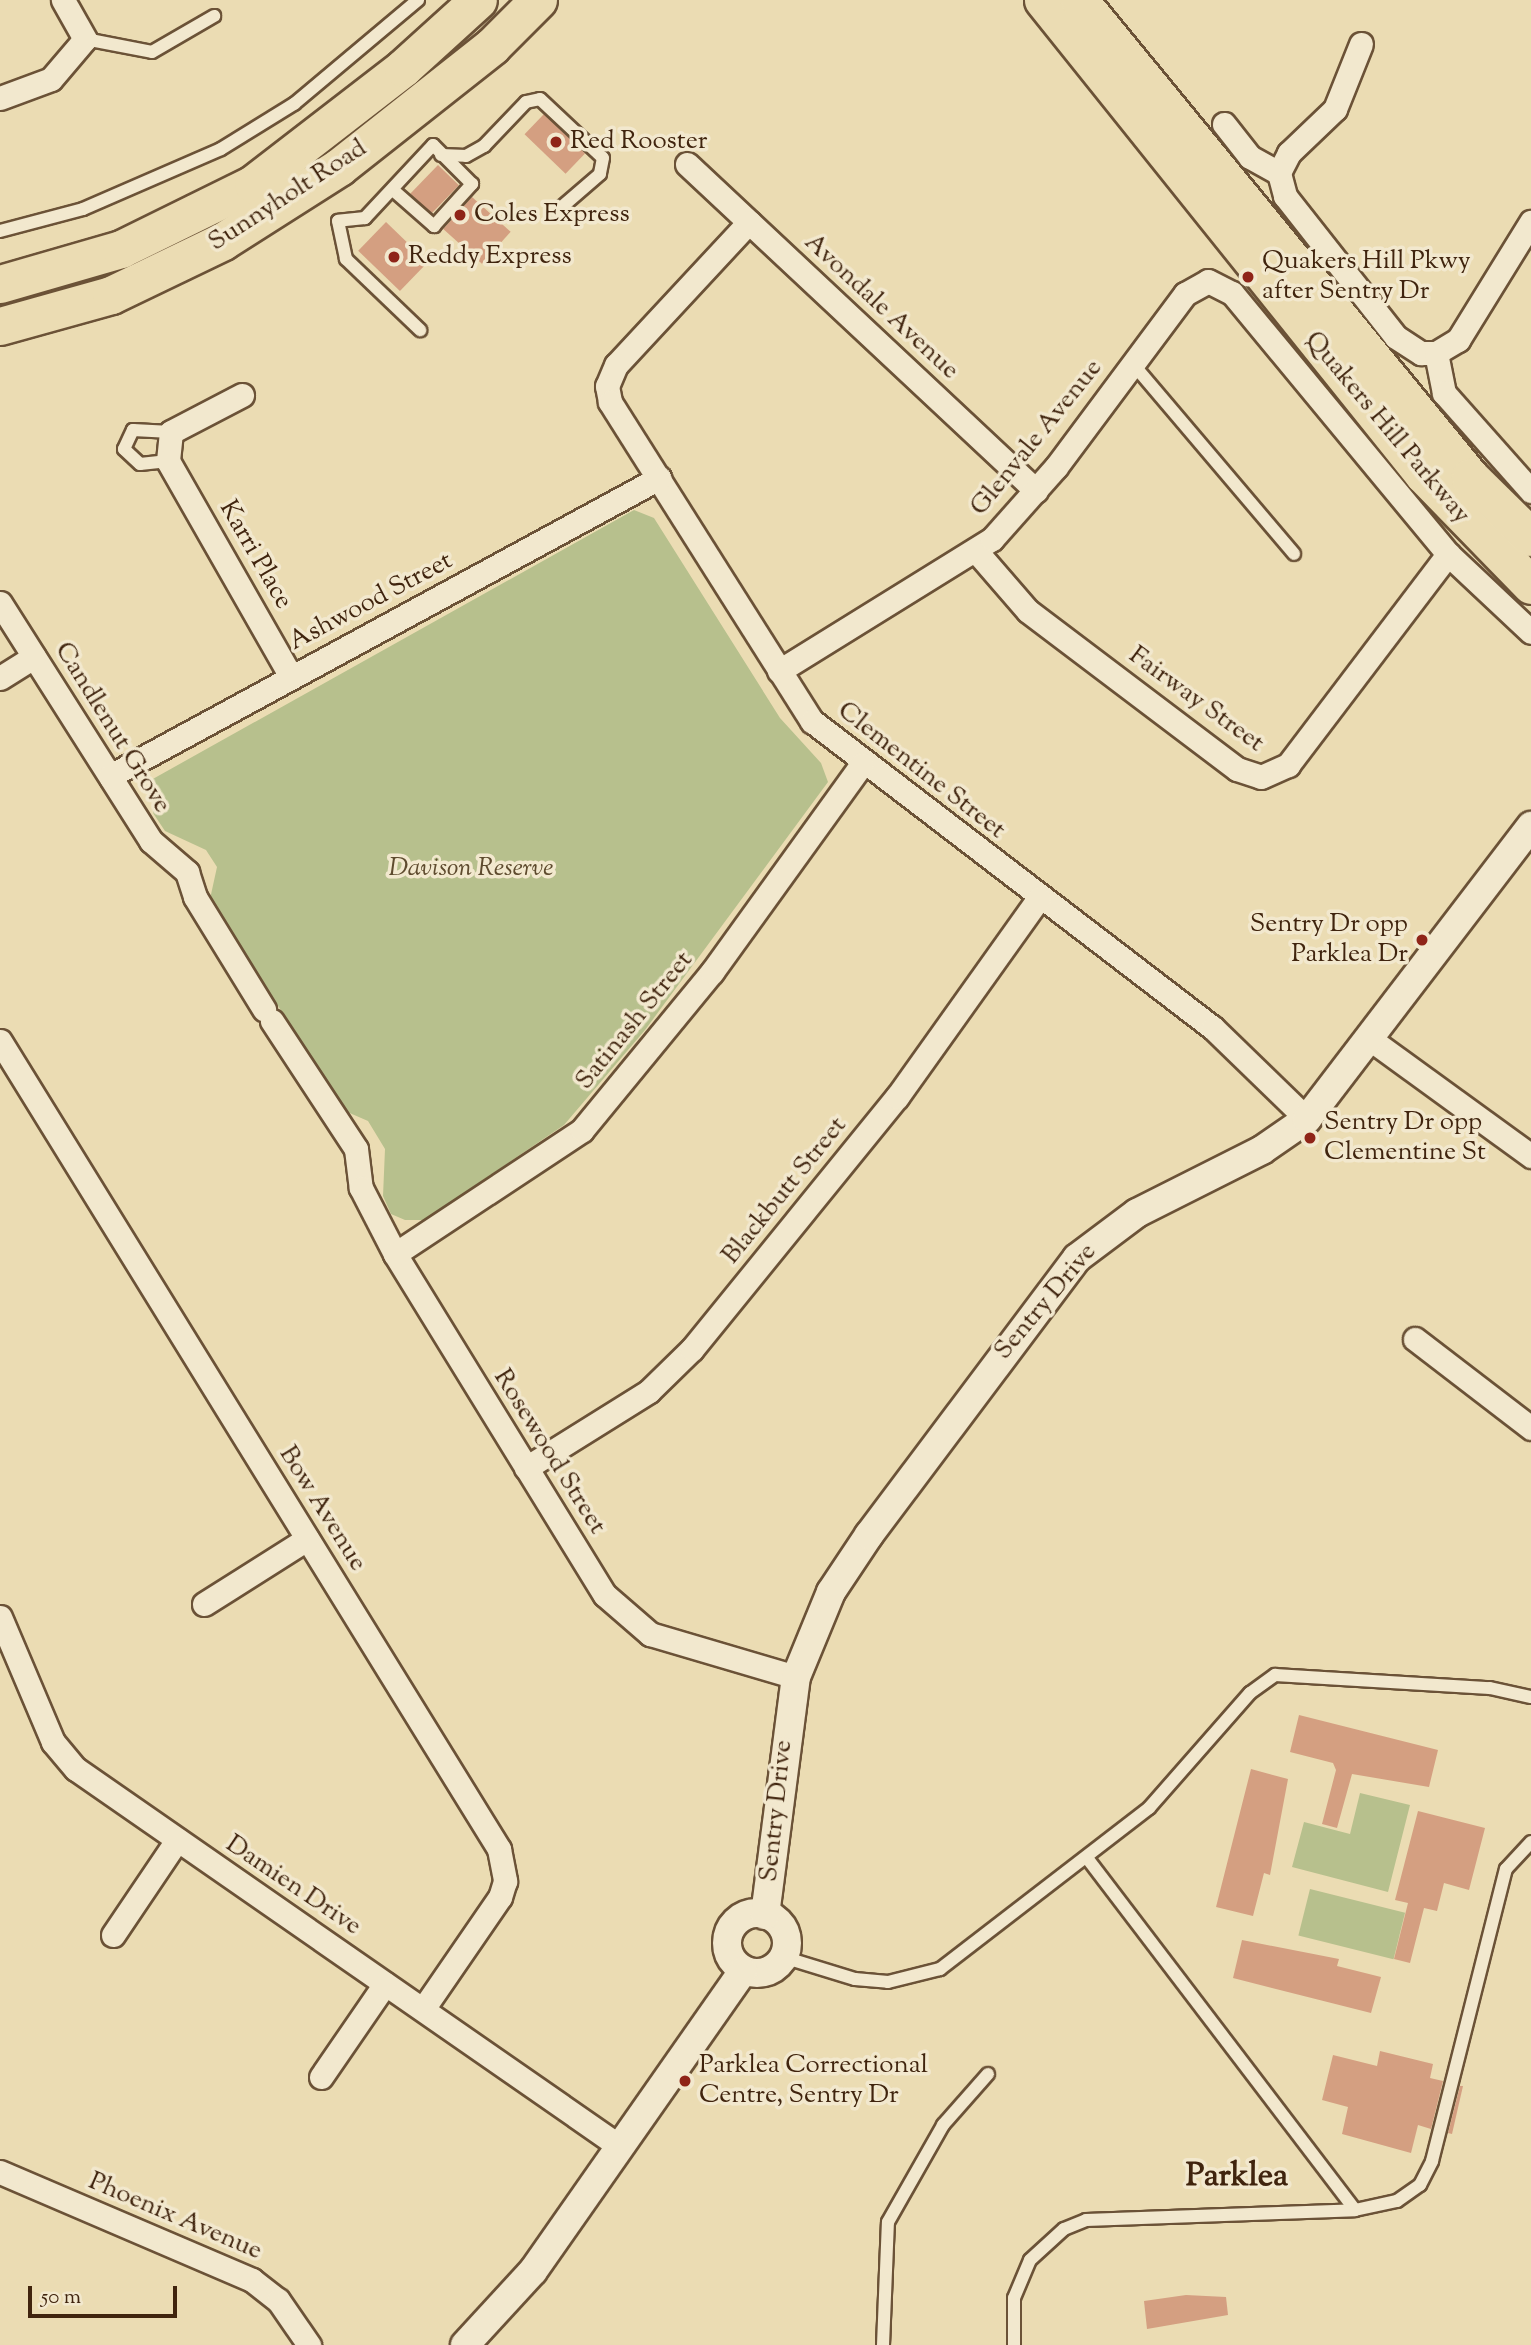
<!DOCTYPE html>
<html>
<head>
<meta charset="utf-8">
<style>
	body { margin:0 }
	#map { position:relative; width:1531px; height:2345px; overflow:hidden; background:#ebdcb3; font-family:"Sorts Mill Goudy",serif }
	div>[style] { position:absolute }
	.green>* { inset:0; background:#b7c08d; transform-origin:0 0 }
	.building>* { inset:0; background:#d49f81; transform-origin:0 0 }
	.roads { filter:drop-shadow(2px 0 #6b5237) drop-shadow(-2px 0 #6b5237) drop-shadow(0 2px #6b5237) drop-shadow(0 -2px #6b5237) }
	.service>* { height:12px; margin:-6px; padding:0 6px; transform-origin:6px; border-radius:6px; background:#f2e8ce }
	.minor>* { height:23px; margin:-11.5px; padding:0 11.5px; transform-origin:11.5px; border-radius:11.5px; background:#f2e8ce }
	.tertiary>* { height:28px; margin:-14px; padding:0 14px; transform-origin:14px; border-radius:14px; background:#f2e8ce }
	.tertiary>.ring { margin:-14px; padding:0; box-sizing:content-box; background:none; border:28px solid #f2e8ce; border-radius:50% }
	.primary>* { height:37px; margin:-18.5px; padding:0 18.5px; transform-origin:18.5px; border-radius:18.5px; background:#ebdcb3 }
	.dots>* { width:19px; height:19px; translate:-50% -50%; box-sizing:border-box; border:4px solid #f2e8ce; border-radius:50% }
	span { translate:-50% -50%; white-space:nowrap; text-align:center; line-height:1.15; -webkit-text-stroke:7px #f2e8ce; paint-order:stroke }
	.poi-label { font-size:26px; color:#40240e }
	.left { translate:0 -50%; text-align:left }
	.right { translate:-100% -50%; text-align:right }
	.street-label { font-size:26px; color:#40240e }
	.park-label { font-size:26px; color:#5e4b2e; font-style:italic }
	.district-label { font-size:33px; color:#40240e; font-weight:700 }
	.scale { position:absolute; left:28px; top:2286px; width:149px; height:32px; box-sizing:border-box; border:4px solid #40240e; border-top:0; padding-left:9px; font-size:21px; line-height:24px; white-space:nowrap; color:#40240e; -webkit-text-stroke:5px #f2e8ce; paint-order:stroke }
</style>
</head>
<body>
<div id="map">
	<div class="green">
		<i style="clip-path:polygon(634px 510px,654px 518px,780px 718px,821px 763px,828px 782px,645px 1030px,564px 1125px,424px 1220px,405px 1220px,391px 1214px,383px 1196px,385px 1149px,368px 1121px,345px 1111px,210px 899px,217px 867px,206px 850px,165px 831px,153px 813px,151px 780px)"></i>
		<i style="clip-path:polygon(1360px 1793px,1410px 1805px,1388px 1892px,1292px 1867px,1304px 1822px,1350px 1834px)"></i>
		<i style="left:1310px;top:1889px;width:98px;height:48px;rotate:14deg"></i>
	</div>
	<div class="building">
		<i style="left:544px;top:114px;width:57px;height:28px;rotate:44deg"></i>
		<i style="left:438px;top:165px;width:29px;height:40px;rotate:44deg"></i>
		<i style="left:472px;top:197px;width:52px;height:43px;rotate:42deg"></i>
		<i style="left:386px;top:222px;width:58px;height:40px;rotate:44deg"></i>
		<i style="clip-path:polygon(1299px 1715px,1438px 1750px,1429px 1787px,1352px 1774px,1337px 1828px,1322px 1824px,1336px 1770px,1333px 1763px,1290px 1752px)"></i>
		<i style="clip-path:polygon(1251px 1769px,1288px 1779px,1270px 1875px,1264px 1873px,1253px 1916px,1216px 1907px)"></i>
		<i style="clip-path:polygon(1418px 1811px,1485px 1828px,1469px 1890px,1444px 1883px,1437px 1911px,1424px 1908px,1410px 1963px,1394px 1959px,1408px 1903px,1395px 1900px)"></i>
		<i style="clip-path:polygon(1242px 1940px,1339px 1959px,1337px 1966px,1381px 1977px,1371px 2013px,1233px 1978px)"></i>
		<i style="clip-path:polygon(1380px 2051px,1433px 2064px,1430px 2078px,1443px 2081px,1431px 2129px,1418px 2125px,1411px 2153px,1342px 2134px,1348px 2107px,1322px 2100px,1333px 2055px,1377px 2066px)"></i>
		<i style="clip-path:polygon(1460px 2086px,1463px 2086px,1452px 2134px,1448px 2133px)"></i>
		<i style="clip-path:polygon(1186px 2295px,1226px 2297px,1228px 2315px,1147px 2329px,1144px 2301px)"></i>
	</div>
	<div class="roads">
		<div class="service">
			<i style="left:85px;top:39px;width:68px;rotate:11deg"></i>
			<i style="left:152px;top:52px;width:72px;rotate:-30.1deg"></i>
			<i style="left:441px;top:155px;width:25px;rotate:2deg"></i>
			<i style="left:466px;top:156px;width:21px;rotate:-29deg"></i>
			<i style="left:484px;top:146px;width:61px;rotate:-46.3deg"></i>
			<i style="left:526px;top:102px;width:14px;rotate:-12deg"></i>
			<i style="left:540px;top:99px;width:86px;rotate:43.1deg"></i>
			<i style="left:603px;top:158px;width:16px;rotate:101deg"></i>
			<i style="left:600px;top:174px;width:58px;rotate:139.2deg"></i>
			<i style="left:393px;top:190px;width:55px;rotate:41.3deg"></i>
			<i style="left:434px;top:226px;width:57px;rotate:-47.9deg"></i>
			<i style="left:472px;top:184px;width:55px;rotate:-135deg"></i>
			<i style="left:433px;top:145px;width:100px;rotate:133deg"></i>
			<i style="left:365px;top:218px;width:27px;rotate:174deg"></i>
			<i style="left:338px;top:221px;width:39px;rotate:78deg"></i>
			<i style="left:346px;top:259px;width:103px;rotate:43.8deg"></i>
			<i style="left:0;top:231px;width:86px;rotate:-14.8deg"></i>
			<i style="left:83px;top:209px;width:150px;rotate:-23.5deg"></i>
			<i style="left:221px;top:149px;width:86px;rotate:-31.7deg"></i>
			<i style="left:294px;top:104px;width:162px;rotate:-40deg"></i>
			<i style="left:1133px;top:364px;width:249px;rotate:49.7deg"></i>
			<i style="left:168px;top:461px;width:28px;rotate:174deg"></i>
			<i style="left:140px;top:464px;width:22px;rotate:-137deg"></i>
			<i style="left:124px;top:449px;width:21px;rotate:-65deg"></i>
			<i style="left:133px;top:430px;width:38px;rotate:3deg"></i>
			<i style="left:1087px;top:1858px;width:442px;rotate:52.7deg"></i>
			<i style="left:783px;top:1957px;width:75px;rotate:17deg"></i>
			<i style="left:855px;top:1979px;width:33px;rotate:5deg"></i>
			<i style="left:888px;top:1982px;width:54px;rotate:-14deg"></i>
			<i style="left:940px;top:1969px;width:264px;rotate:-37.6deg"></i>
			<i style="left:1149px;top:1808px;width:153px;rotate:-48.7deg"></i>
			<i style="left:1250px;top:1693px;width:31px;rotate:-36deg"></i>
			<i style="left:1275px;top:1675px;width:215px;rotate:3.5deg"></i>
			<i style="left:1490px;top:1688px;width:42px;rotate:12.4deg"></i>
			<i style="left:883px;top:2345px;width:123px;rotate:-87.7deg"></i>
			<i style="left:888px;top:2222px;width:112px;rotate:-60.4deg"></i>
			<i style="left:943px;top:2125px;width:68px;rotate:-48.6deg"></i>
			<i style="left:1014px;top:2345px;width:47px;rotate:-90deg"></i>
			<i style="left:1014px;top:2298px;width:41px;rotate:-67.2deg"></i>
			<i style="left:1030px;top:2260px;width:46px;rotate:-42.4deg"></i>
			<i style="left:1064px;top:2229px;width:24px;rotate:-22deg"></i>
			<i style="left:1086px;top:2220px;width:269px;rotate:-2.1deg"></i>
			<i style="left:1355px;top:2210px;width:43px;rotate:-12.1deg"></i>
			<i style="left:1397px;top:2201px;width:28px;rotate:-35deg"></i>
			<i style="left:1420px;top:2185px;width:27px;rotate:-63deg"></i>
			<i style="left:1432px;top:2161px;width:301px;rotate:-75.8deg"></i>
			<i style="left:1506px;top:1869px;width:37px;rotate:-47deg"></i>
		</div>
		<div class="minor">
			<i style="left:1361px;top:44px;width:70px;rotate:111.8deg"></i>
			<i style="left:1335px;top:109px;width:64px;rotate:136.3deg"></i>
			<i style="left:1289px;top:153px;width:22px;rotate:117deg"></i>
			<i style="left:1279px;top:173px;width:24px;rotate:75deg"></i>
			<i style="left:1285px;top:196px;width:179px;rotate:51.8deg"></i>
			<i style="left:1396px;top:337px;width:30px;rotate:33deg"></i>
			<i style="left:1421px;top:353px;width:15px"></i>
			<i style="left:1436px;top:353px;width:26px;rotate:-31deg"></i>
			<i style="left:1458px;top:340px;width:139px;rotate:-58.3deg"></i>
			<i style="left:0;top:98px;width:54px;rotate:-20.4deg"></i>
			<i style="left:51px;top:79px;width:52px;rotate:-49.6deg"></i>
			<i style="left:85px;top:39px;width:45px;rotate:-119.4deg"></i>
			<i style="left:1224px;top:124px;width:42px;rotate:51.8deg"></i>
			<i style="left:1250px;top:157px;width:33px;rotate:29deg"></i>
			<i style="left:687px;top:164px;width:478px;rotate:43.1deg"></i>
			<i style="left:749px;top:222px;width:195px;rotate:132.9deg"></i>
			<i style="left:616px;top:365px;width:23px;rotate:113deg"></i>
			<i style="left:607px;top:386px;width:16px;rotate:79deg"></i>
			<i style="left:610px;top:402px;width:378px;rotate:57.7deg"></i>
			<i style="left:812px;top:721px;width:505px;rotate:37.44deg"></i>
			<i style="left:1213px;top:1028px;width:131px;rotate:44.1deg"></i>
			<i style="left:1436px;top:353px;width:41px;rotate:78.7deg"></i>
			<i style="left:1444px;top:393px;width:131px;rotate:48.4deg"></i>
			<i style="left:242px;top:395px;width:80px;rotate:152.5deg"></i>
			<i style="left:171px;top:432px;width:29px;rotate:96deg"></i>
			<i style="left:168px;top:461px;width:249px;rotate:60.3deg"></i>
			<i style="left:976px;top:551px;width:79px;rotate:49.1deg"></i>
			<i style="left:1028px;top:611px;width:262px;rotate:37.1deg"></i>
			<i style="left:1237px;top:769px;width:25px;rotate:18deg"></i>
			<i style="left:1261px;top:777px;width:30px;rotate:-24deg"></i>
			<i style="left:1288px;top:765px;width:265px;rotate:-52.8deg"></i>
			<i style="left:0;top:603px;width:282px;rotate:57.6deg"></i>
			<i style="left:151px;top:841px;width:48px;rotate:40.7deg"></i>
			<i style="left:187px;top:872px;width:26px;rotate:72deg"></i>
			<i style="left:195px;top:897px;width:132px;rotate:58.4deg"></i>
			<i style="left:779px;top:671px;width:251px;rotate:-31.8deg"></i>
			<i style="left:992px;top:539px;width:96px;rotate:-48.4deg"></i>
			<i style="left:1056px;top:467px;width:216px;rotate:-53.3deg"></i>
			<i style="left:1185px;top:294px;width:26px;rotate:-29deg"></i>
			<i style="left:1208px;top:281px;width:27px;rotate:27deg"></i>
			<i style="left:1232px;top:293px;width:339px;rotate:50.4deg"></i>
			<i style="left:1448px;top:554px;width:114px;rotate:43.2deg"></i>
			<i style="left:0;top:678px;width:40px;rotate:-32deg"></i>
			<i style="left:110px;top:776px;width:625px;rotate:-28.49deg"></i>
			<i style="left:272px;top:1021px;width:153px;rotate:56.7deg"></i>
			<i style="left:356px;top:1149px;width:39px;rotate:83deg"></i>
			<i style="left:361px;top:1188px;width:74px;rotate:62.7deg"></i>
			<i style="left:395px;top:1254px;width:400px;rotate:58.4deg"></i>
			<i style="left:605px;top:1595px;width:60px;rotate:40.9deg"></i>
			<i style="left:650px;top:1634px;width:152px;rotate:16.4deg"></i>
			<i style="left:1370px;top:1039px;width:199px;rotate:36deg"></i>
			<i style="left:0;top:1041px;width:950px;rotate:58.3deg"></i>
			<i style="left:499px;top:1849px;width:33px;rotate:79deg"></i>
			<i style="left:505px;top:1881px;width:17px;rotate:107deg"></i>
			<i style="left:500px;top:1897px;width:136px;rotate:124.5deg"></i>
			<i style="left:395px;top:1254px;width:224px;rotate:-33.5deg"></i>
			<i style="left:582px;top:1130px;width:205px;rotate:-50.6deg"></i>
			<i style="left:712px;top:972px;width:256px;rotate:-54.2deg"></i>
			<i style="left:1415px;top:1339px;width:146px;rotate:37.5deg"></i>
			<i style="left:526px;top:1468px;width:145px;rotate:-32deg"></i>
			<i style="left:649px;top:1391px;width:60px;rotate:-44.3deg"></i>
			<i style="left:692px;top:1349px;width:325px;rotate:-50.9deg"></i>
			<i style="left:897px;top:1097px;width:244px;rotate:-54.5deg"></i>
			<i style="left:204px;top:1604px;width:122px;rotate:-32.3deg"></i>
			<i style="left:0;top:1617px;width:136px;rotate:67deg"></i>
			<i style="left:53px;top:1742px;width:35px;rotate:50deg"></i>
			<i style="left:76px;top:1769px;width:661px;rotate:34.77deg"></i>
			<i style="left:113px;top:1935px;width:115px;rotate:-56deg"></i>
			<i style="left:321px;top:2077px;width:113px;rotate:-55.5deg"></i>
			<i style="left:0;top:2172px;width:274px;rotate:23.2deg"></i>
			<i style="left:252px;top:2280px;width:33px;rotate:38deg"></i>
			<i style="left:278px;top:2300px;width:55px;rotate:55.4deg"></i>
		</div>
		<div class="tertiary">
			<i class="ring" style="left:727px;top:1913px;width:32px;height:32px"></i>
			<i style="left:765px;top:1915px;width:240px;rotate:-82.6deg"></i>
			<i style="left:796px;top:1677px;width:92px;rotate:-67.6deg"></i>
			<i style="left:831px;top:1592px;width:69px;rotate:-56.3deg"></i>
			<i style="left:869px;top:1535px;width:346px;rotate:-53.1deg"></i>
			<i style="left:1077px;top:1258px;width:75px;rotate:-36.9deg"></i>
			<i style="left:1137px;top:1213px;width:140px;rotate:-26.7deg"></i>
			<i style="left:1262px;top:1150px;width:55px;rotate:-34.6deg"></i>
			<i style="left:1307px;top:1119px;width:369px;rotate:-52.6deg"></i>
			<i style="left:465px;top:2345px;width:100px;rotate:-47.4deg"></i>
			<i style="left:533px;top:2271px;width:366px;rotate:-55deg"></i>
		</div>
		<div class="primary">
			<i style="left:1043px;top:0;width:608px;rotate:51.28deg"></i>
			<i style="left:1423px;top:474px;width:155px;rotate:45.8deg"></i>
			<i style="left:1079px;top:0;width:617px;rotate:50.66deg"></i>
			<i style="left:1470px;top:477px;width:86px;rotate:44.5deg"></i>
			<i style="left:0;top:284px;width:126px;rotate:-16.1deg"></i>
			<i style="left:121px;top:249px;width:147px;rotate:-26.2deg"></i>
			<i style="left:253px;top:184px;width:190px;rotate:-37.7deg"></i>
			<i style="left:403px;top:68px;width:101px;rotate:-42.2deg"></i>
			<i style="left:0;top:326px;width:115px;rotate:-15.6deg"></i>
			<i style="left:111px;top:295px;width:124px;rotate:-25.7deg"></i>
			<i style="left:223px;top:241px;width:138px;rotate:-32.5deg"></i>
			<i style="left:339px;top:167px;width:195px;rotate:-38.3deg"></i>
			<i style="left:492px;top:46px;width:65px;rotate:-45deg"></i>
		</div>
	</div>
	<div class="dots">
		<i style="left:556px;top:142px;background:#8f2418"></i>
		<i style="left:460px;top:215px;background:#8f2418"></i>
		<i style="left:394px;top:257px;background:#8f2418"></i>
		<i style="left:1248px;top:277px;background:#8f2418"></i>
		<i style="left:1422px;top:940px;background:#8f2418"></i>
		<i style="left:1310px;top:1138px;background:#8f2418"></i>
		<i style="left:685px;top:2081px;background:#8f2418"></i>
	</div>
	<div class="poi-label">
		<span class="left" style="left:570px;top:142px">Red Rooster</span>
		<span class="left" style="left:474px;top:215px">Coles Express</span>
		<span class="left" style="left:408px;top:257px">Reddy Express</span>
		<span class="left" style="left:1262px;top:277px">Quakers Hill Pkwy<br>after Sentry Dr</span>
		<span class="right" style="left:1408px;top:940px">Sentry Dr opp<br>Parklea Dr</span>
		<span class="left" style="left:1324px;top:1138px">Sentry Dr opp<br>Clementine St</span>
		<span class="left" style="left:699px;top:2081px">Parklea Correctional<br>Centre, Sentry Dr</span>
	</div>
	<div class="street-label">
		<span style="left:288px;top:196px;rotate:-33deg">Sunnyholt Road</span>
		<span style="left:881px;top:307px;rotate:43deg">Avondale Avenue</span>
		<span style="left:1387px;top:428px;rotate:50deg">Quakers Hill Parkway</span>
		<span style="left:1037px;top:438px;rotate:-51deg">Glenvale Avenue</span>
		<span style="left:255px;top:555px;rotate:60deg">Karri Place</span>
		<span style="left:371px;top:602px;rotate:-28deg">Ashwood Street</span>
		<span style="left:1196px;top:700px;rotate:36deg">Fairway Street</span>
		<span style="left:112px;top:728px;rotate:58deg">Candlenut Grove</span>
		<span style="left:921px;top:771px;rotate:38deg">Clementine Street</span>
		<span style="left:635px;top:1021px;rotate:-51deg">Satinash Street</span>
		<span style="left:785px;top:1191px;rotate:-51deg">Blackbutt Street</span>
		<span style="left:1046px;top:1302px;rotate:-50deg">Sentry Drive</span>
		<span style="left:549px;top:1452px;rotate:58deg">Rosewood Street</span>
		<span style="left:322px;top:1509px;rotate:58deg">Bow Avenue</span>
		<span style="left:777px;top:1811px;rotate:-84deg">Sentry Drive</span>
		<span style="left:293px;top:1886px;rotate:34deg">Damien Drive</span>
		<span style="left:175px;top:2217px;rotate:23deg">Phoenix Avenue</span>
	</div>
	<div class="park-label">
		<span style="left:471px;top:869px">Davison Reserve</span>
	</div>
	<div class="district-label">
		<span style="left:1237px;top:2178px">Parklea</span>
	</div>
	<div class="scale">50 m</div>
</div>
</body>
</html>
